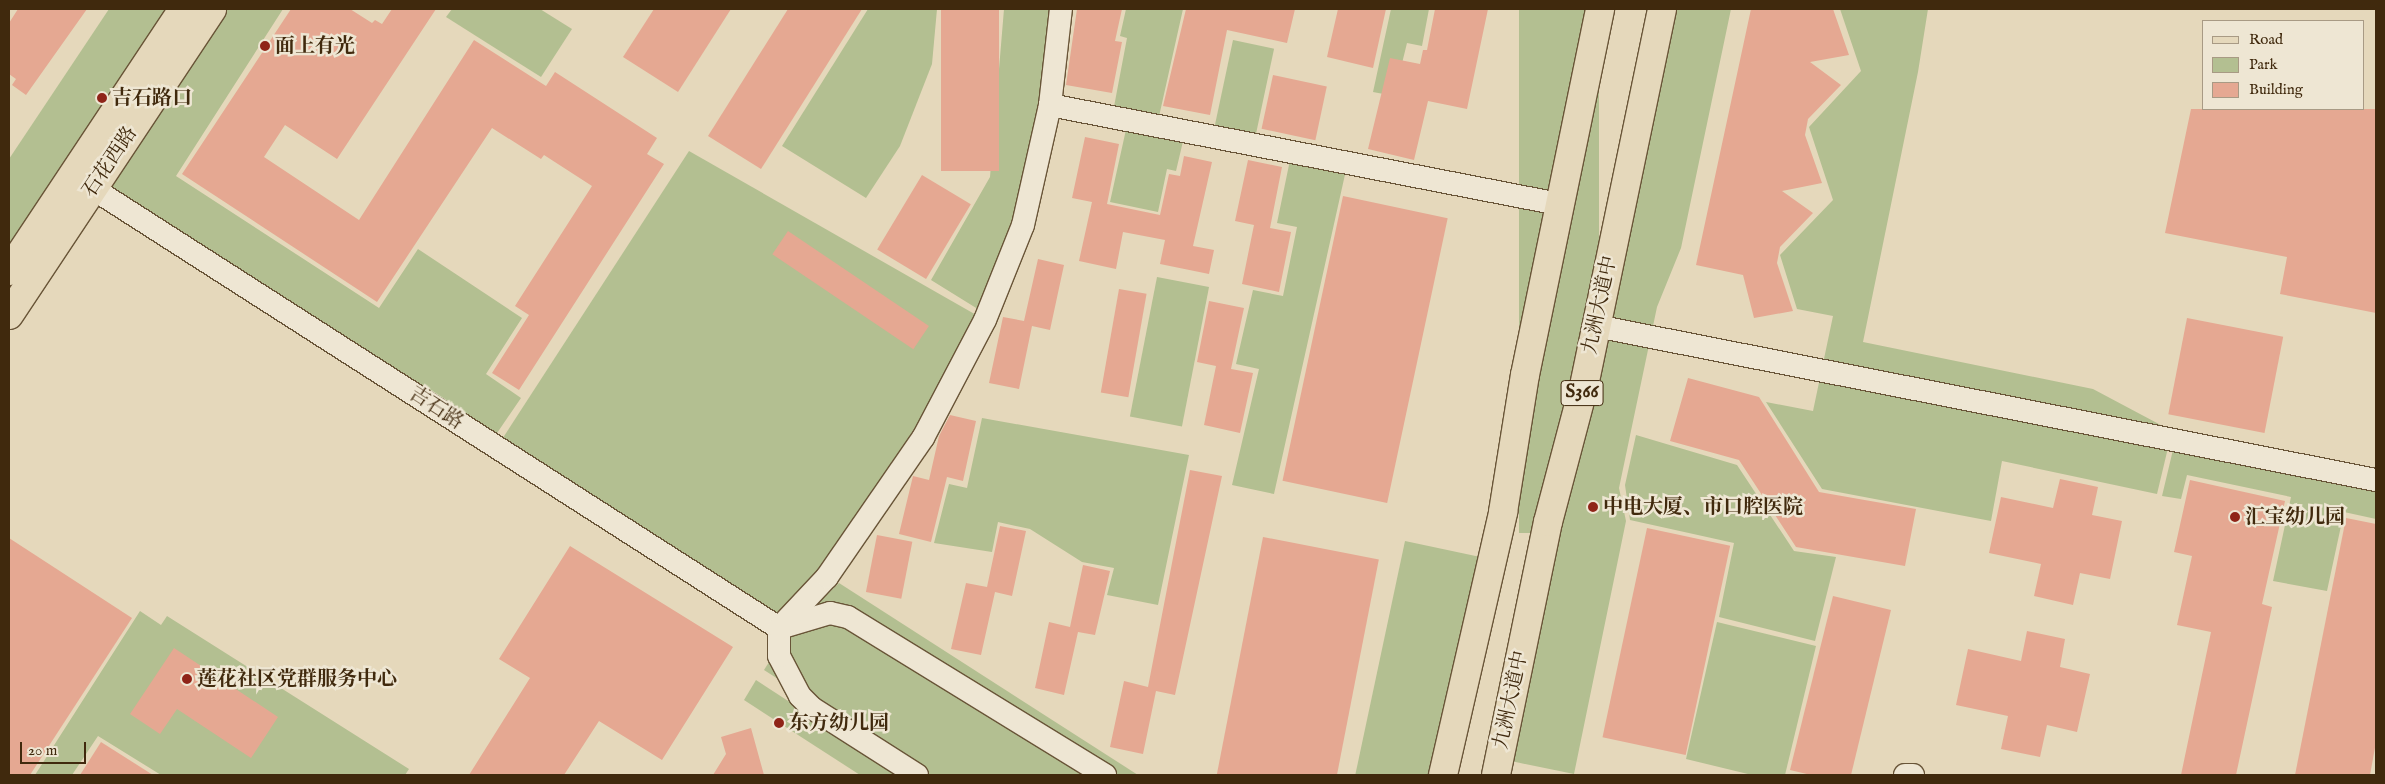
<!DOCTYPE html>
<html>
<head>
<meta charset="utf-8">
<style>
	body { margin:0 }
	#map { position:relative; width:2385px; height:784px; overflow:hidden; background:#e5d8bb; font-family:"IM FELL English","Noto Serif SC",serif }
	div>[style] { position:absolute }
	.green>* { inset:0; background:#b3bf91; transform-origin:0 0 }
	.building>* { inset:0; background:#e5a892; transform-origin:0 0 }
	.roads { filter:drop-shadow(1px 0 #695538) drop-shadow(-1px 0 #695538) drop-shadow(0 1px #695538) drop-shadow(0 -1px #695538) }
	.minor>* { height:22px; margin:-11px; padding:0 11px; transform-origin:11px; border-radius:11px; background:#eee6d3 }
	.major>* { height:28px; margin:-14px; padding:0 14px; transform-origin:14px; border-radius:14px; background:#e5d8bb }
	.dots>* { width:14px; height:14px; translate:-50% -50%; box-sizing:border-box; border:2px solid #eee6d3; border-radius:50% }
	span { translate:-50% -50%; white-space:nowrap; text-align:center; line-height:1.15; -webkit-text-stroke:5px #eee6d3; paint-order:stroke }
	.shield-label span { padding:1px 4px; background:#eee6d3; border:1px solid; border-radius:4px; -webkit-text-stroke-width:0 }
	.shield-label { font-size:19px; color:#40290d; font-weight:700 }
	.poi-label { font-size:20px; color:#40290d; font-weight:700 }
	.left { translate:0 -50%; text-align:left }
	.street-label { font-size:20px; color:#40290d }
	.frame { position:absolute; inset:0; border:10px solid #40290d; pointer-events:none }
	.legend { position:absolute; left:2202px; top:20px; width:162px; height:90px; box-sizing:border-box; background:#eee6d3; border:1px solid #a89a84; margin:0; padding:6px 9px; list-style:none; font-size:15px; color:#40290d }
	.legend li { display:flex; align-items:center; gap:10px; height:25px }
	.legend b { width:25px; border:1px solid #a89a84 }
	.scale { position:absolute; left:20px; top:742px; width:66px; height:22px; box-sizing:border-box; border:2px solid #40290d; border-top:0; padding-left:6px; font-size:15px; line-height:18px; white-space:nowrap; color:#40290d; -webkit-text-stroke:4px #eee6d3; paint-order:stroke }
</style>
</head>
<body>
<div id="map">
	<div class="green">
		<i style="clip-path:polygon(109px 9px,175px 9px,9px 261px,9px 159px)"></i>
		<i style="clip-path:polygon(221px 9px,283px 9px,176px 176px,379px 308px,418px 249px,522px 318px,486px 374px,521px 398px,493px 439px,103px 185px)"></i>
		<i style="clip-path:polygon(452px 9px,540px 9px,572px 29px,541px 77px,446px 17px)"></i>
		<i style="clip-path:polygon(868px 9px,937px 9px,932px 64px,900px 146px,866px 198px,782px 146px)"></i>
		<i style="clip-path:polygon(1004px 9px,1054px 9px,1046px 103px,1016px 223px,981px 311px,931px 280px,990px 177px)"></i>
		<i style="clip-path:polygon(1126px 9px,1183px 9px,1158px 121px,1113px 112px,1127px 38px,1120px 36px)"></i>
		<i style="clip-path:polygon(1391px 9px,1429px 9px,1422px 46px,1407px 43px,1394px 96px,1373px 92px)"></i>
		<i style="left:1519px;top:9px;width:80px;height:524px"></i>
		<i style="clip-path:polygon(1654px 9px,1731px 9px,1681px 248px,1657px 307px,1619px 488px,1626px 521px,1574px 774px,1501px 759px)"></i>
		<i style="clip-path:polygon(1840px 9px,1928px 9px,1918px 72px,1863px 342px,2093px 389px,2172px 431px,2157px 494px,2002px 461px,1991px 521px,1822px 489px,1766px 402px,1813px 411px,1833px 316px,1797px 309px,1780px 255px,1833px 200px,1809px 127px,1861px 71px)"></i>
		<i style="left:1233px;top:40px;width:42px;height:91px;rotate:12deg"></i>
		<i style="clip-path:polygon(1127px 125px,1184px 137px,1176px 171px,1167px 169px,1158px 212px,1110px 202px)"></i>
		<i style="clip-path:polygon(689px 151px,985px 320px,923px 437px,779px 627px,497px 447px)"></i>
		<i style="clip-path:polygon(1290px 160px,1346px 170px,1274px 494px,1232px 485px,1259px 369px,1236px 364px,1253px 290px,1283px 296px,1297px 227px,1277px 223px)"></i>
		<i style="left:1157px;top:277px;width:53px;height:142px;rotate:11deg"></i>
		<i style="clip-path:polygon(982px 418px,1189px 455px,1158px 605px,1107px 595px,1114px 568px,1082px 562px,1030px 529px,998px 522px,992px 552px,934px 543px,949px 484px,967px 488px)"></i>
		<i style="clip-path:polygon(2177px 433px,2376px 474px,2376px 519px,2344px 512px,2327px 591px,2273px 581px,2291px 497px,2187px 475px,2181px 499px,2162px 496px)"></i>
		<i style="clip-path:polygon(1636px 435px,1737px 465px,1794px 551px,1836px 557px,1815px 641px,1719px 617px,1734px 543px,1630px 520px,1625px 485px)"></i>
		<i style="left:1405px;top:541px;width:77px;height:239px;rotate:12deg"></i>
		<i style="clip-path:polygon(839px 583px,1138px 775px,928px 775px,764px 670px,788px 632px)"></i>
		<i style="clip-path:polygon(140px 611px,161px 625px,167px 616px,409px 769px,405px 775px,161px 775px,98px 736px,72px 775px,35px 775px)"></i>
		<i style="clip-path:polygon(1717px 622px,1816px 646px,1785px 775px,1752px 775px,1686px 759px)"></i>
		<i style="clip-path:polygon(756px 680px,902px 775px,860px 775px,744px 700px)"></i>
	</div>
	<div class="building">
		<i style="clip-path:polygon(18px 9px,87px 9px,26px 95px,12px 85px,16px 79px,9px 74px,9px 23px)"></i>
		<i style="clip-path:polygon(291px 9px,350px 9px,372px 23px,375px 20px,382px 24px,392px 9px,436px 9px,337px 159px,285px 125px,264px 157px,359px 220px,474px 40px,546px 86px,555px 72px,657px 138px,647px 154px,664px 164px,519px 390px,492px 373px,529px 315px,515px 306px,592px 186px,544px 155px,541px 159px,492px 128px,377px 302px,182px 174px)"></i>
		<i style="clip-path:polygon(654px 9px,731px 9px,678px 92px,623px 57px)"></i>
		<i style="clip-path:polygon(788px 9px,862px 9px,761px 169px,708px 136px)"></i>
		<i style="left:941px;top:9px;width:58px;height:162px"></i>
		<i style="clip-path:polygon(1077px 9px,1122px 9px,1115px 41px,1122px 42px,1112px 93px,1066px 85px)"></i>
		<i style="clip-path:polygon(1186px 9px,1295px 9px,1287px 43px,1227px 30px,1210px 115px,1163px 106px)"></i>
		<i style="clip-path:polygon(1338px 9px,1386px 9px,1373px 68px,1327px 57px)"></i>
		<i style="clip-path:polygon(1435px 9px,1488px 9px,1467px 109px,1428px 101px,1414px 160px,1368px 149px,1390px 58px,1420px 64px,1423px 50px,1427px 50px)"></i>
		<i style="clip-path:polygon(1751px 9px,1833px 9px,1849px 55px,1810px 62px,1841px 85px,1808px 119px,1805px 135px,1822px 183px,1782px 191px,1813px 213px,1780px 247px,1777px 263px,1793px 311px,1754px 318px,1743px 275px,1696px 265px)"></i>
		<i style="left:1273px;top:75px;width:55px;height:55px;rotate:12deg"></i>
		<i style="clip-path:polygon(2191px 109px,2376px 109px,2376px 313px,2280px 294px,2287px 257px,2165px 233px)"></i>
		<i style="clip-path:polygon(1085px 137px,1119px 144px,1107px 204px,1160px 215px,1169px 174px,1180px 176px,1184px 156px,1212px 162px,1193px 246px,1214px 250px,1209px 274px,1160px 264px,1165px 240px,1123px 232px,1116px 269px,1079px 261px,1092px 202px,1072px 198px)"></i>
		<i style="clip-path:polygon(1248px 160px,1282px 167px,1270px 228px,1291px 232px,1279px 292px,1242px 284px,1254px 225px,1235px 221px)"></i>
		<i style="left:922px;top:175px;width:57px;height:87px;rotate:31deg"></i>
		<i style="left:1343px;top:196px;width:107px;height:291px;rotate:12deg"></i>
		<i style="left:788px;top:231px;width:170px;height:28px;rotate:34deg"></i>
		<i style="clip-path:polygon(1038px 259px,1064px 265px,1050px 330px,1032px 326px,1019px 389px,989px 383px,1003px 317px,1024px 321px)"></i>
		<i style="left:1119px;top:289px;width:28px;height:105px;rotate:10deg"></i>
		<i style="clip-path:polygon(1209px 301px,1244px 308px,1231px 369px,1253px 373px,1240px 433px,1204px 425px,1216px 366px,1197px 362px)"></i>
		<i style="left:2187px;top:318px;width:98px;height:98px;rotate:11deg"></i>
		<i style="clip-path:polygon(1688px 378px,1759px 397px,1819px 492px,1916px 509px,1905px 566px,1796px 547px,1739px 460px,1670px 441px)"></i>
		<i style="clip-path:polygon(950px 415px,976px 421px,963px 481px,947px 477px,931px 542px,899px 534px,913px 476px,929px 480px,939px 436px)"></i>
		<i style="clip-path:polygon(1190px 470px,1222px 476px,1175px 695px,1156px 691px,1143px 754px,1110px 747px,1124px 681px,1148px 687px)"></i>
		<i style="clip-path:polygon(2060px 479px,2098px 487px,2092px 515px,2122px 521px,2110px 579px,2080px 573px,2073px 605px,2034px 596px,2041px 564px,1989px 553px,2001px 497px,2053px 508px)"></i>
		<i style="clip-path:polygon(2190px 480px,2285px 501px,2262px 604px,2272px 607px,2236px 775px,2181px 775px,2211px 632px,2177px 625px,2192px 556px,2174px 552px)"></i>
		<i style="clip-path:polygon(2346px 518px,2376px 524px,2376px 742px,2370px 775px,2295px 775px)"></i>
		<i style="clip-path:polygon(1000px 526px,1026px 531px,1012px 596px,995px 592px,981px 655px,951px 649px,966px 583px,987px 587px)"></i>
		<i style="left:1647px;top:528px;width:85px;height:214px;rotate:12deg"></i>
		<i style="left:877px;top:535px;width:36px;height:58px;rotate:11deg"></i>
		<i style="left:1263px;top:537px;width:118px;height:243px;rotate:11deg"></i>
		<i style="clip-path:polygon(9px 538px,132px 618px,30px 775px,9px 775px)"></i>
		<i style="clip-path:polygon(570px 546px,733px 647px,662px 760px,599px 721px,564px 775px,469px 775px,530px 678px,499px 659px)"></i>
		<i style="clip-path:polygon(1083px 565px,1110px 571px,1095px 635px,1078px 632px,1064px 695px,1035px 688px,1049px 622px,1070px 627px)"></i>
		<i style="clip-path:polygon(1833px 596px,1891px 610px,1851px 775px,1811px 775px,1790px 770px)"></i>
		<i style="clip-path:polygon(2027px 631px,2065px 639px,2060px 667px,2090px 674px,2077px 732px,2047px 725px,2040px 757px,2001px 749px,2008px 716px,1956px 705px,1968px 649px,2021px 661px)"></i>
		<i style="clip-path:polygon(174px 648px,278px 717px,251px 758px,177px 709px,160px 734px,130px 714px)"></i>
		<i style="clip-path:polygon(751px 728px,764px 775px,713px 775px,726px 754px,721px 737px)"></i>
		<i style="clip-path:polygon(101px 742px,153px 775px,80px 775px)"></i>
	</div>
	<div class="roads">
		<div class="minor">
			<i style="left:1050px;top:105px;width:519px;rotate:11.01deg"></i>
			<i style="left:92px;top:188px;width:816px;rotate:32.64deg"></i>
			<i style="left:1596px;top:326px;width:795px;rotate:11.17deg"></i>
			<i style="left:783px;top:627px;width:49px;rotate:-16.6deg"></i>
			<i style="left:830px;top:613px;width:18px;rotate:13deg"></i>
			<i style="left:848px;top:617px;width:302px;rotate:31.6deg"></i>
			<i style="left:917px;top:775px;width:125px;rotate:-147.5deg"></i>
			<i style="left:812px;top:708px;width:17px;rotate:-135deg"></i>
			<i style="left:800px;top:696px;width:45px;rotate:-117.7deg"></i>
			<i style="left:779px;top:656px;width:28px;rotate:-90deg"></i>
			<i style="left:779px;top:628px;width:70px;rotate:-46.7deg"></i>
			<i style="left:827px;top:577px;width:169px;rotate:-55.4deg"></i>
			<i style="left:923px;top:438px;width:133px;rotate:-62.3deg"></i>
			<i style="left:985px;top:320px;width:102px;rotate:-68.2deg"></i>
			<i style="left:1023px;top:225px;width:123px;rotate:-77.3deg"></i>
			<i style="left:1050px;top:105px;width:97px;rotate:-83.5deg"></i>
			<i style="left:1905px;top:775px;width:8px"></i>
		</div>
		<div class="major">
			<i style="left:9px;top:271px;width:315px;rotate:-56.4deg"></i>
			<i style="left:9px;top:315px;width:367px;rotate:-56.4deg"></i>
			<i style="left:1443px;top:775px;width:270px;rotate:-77.1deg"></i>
			<i style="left:1503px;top:512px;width:139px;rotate:-80.9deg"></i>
			<i style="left:1525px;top:375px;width:374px;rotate:-78.4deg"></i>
			<i style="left:1496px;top:775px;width:258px;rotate:-78.4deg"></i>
			<i style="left:1548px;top:522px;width:141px;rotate:-75.2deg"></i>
			<i style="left:1584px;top:386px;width:385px;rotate:-78.3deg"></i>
		</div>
	</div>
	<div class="dots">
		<i style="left:265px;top:46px;background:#8f2418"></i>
		<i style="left:102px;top:98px;background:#8f2418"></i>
		<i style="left:1593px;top:507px;background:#8f2418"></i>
		<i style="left:2235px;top:517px;background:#8f2418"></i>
		<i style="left:187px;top:679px;background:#8f2418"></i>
		<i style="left:779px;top:723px;background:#8f2418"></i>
	</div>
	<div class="shield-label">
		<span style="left:1582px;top:393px">S366</span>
	</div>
	<div class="poi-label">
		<span class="left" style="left:275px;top:46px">面上有光</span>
		<span class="left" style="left:112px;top:98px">吉石路口</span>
		<span class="left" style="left:1603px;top:507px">中电大厦、市口腔医院</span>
		<span class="left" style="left:2245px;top:517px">汇宝幼儿园</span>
		<span class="left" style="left:197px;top:679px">莲花社区党群服务中心</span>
		<span class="left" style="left:789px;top:723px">东方幼儿园</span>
	</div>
	<div class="street-label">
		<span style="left:110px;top:162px;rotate:-56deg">石花西路</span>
		<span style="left:1600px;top:305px;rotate:-78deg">九洲大道中</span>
		<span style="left:436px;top:408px;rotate:33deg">吉石路</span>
		<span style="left:1511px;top:700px;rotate:-78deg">九洲大道中</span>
	</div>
	<div class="frame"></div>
	<ul class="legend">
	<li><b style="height:6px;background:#e5d8bb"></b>Road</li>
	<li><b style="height:14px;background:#b3bf91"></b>Park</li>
	<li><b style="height:14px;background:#e5a892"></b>Building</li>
	</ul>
	<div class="scale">20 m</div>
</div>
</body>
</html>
